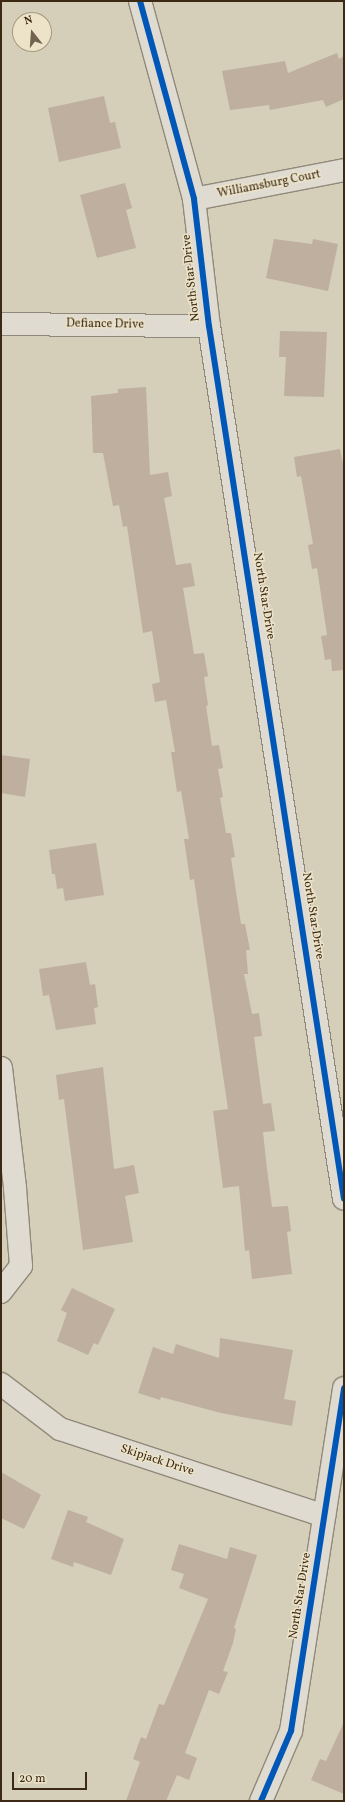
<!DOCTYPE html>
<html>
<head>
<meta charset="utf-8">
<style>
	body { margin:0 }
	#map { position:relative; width:345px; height:1802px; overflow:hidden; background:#d5ceb9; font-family:Vollkorn,serif }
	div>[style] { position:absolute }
	.building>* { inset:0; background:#beaf9f }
	.roads { filter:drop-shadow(1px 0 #90897b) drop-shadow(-1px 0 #90897b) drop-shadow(0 1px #90897b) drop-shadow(0 -1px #90897b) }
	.minor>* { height:22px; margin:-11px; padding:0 11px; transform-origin:11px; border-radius:11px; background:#dfdbd0 }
	.cycleway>* { height:6px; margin:-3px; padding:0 3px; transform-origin:3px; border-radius:3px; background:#0057b8 }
	span { translate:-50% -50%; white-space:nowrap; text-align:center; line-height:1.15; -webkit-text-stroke:3px #ece3c9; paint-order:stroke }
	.street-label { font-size:12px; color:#3b2914 }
	.frame { position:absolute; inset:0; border:2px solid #3b2914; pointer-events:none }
	.north { position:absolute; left:12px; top:12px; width:40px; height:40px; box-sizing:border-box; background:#ece3c9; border:1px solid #a59981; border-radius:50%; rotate:343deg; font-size:11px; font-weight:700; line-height:16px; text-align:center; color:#3b2914 }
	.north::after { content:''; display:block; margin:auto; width:14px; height:18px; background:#71634e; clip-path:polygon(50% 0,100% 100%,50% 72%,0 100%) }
	.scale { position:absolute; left:12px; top:1772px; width:75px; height:18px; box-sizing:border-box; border:2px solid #3b2914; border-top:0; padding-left:5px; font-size:12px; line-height:14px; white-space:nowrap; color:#3b2914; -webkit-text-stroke:3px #ece3c9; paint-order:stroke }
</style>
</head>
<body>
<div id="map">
	<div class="building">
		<i style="clip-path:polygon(337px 53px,339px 59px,344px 56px,344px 99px,326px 107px,323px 100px,270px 110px,269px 105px,230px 110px,222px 71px,285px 61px,288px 73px)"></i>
		<i style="clip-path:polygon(104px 96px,110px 123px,115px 122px,121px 148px,59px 162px,48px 108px)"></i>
		<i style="clip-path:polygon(125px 183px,132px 208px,126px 210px,136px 248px,97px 258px,80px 195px)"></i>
		<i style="clip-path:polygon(274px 239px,312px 244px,313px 239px,338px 244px,328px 291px,266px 278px)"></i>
		<i style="clip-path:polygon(280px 331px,327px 332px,324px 397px,284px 396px,286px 357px,279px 357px)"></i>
		<i style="clip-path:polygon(146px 387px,150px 475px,168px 472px,172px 496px,164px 498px,176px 565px,191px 563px,195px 586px,183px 588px,194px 654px,204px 653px,208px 676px,204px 677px,208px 705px,206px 706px,212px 746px,219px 745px,223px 768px,218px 769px,223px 797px,220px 798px,226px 833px,231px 833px,235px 857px,231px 858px,241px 924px,245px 924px,250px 950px,246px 950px,248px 974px,244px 974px,252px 1014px,259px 1013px,262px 1036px,254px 1037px,263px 1104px,271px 1103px,275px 1131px,263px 1132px,267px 1169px,272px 1207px,288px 1206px,291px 1231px,287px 1232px,292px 1274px,252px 1279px,249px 1250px,245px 1251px,239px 1186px,223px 1188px,213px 1111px,228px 1109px,198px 907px,194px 879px,190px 880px,184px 839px,189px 839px,181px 791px,177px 792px,171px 752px,175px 752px,166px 700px,155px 702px,152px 684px,160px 682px,152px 631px,143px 633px,127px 526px,123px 527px,119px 505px,113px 506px,103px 453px,93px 453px,91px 396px,118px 393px,118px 389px)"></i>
		<i style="clip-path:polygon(340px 449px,344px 469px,344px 670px,332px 671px,331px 659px,325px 660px,321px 636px,327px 635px,317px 568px,312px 569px,308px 545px,313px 544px,301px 476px,297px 477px,294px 457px)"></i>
		<i style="clip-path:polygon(1px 755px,30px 759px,25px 797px,1px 793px)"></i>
		<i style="clip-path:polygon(96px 843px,104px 895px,65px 901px,63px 888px,57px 889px,55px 874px,52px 874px,49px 850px)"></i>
		<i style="clip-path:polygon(86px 962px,90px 985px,95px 984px,98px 1007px,94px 1008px,96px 1024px,56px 1030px,49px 995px,43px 996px,39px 969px)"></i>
		<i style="clip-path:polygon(103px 1067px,114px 1169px,134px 1165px,139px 1193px,125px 1196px,133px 1242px,83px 1250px,64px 1099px,59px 1100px,56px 1075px)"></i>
		<i style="clip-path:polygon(72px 1288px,115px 1309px,98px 1345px,94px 1343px,88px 1355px,57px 1341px,67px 1313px,61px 1310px)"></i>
		<i style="clip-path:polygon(220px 1338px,293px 1350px,284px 1399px,296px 1401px,292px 1426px,221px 1413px,161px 1397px,160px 1400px,138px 1393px,153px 1347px,173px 1354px,176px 1344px,219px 1358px)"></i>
		<i style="clip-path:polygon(1px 1472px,41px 1495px,24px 1529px,1px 1518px)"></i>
		<i style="clip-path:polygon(68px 1510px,88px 1517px,86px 1522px,124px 1539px,111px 1575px,74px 1562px,73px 1567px,51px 1559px)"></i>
		<i style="clip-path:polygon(179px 1544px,227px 1559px,230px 1547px,257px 1555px,234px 1628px,236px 1629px,233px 1643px,223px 1671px,228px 1672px,219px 1694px,209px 1690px,185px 1753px,197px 1758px,189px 1780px,177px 1775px,166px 1801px,126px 1801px,140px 1762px,133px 1759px,141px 1737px,146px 1739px,159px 1704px,164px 1705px,208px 1599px,179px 1588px,184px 1574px,171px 1570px)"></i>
		<i style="clip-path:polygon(344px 1722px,344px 1794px,311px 1780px,320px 1759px,326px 1761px)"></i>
	</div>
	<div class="roads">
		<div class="minor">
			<i style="left:140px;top:1px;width:205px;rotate:74.7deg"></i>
			<i style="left:194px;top:199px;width:128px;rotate:83.3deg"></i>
			<i style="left:209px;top:326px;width:883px;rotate:81.21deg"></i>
			<i style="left:194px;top:199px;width:153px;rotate:-10.9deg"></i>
			<i style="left:1px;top:324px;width:208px;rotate:0.6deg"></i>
			<i style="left:1px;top:1068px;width:121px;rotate:83.3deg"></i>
			<i style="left:15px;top:1188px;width:78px;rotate:85.6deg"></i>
			<i style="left:21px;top:1266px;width:33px;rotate:128deg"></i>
			<i style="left:1px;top:1384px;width:74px;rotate:37.3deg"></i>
			<i style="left:60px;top:1429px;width:278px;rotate:18.2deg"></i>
			<i style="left:261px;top:1801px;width:76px;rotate:-66.8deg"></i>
			<i style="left:291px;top:1731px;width:347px;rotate:-81.2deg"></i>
		</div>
	</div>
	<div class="cycleway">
		<i style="left:140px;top:1px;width:205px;rotate:74.7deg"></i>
		<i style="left:194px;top:199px;width:128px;rotate:83.3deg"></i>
		<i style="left:209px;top:326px;width:883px;rotate:81.21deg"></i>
		<i style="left:261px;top:1801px;width:76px;rotate:-66.8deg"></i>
		<i style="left:291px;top:1731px;width:347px;rotate:-81.2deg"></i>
	</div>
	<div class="street-label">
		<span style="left:269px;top:185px;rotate:-11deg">Williamsburg Court</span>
		<span style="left:192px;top:278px;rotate:-96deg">North Star Drive</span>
		<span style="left:105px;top:325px;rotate:1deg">Defiance Drive</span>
		<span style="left:263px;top:596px;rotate:81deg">North Star Drive</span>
		<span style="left:312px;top:916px;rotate:81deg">North Star Drive</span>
		<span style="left:157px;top:1461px;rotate:18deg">Skipjack Drive</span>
		<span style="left:301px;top:1596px;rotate:-81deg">North Star Drive</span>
	</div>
	<div class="frame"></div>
	<div class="north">N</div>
	<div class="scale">20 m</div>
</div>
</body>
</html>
